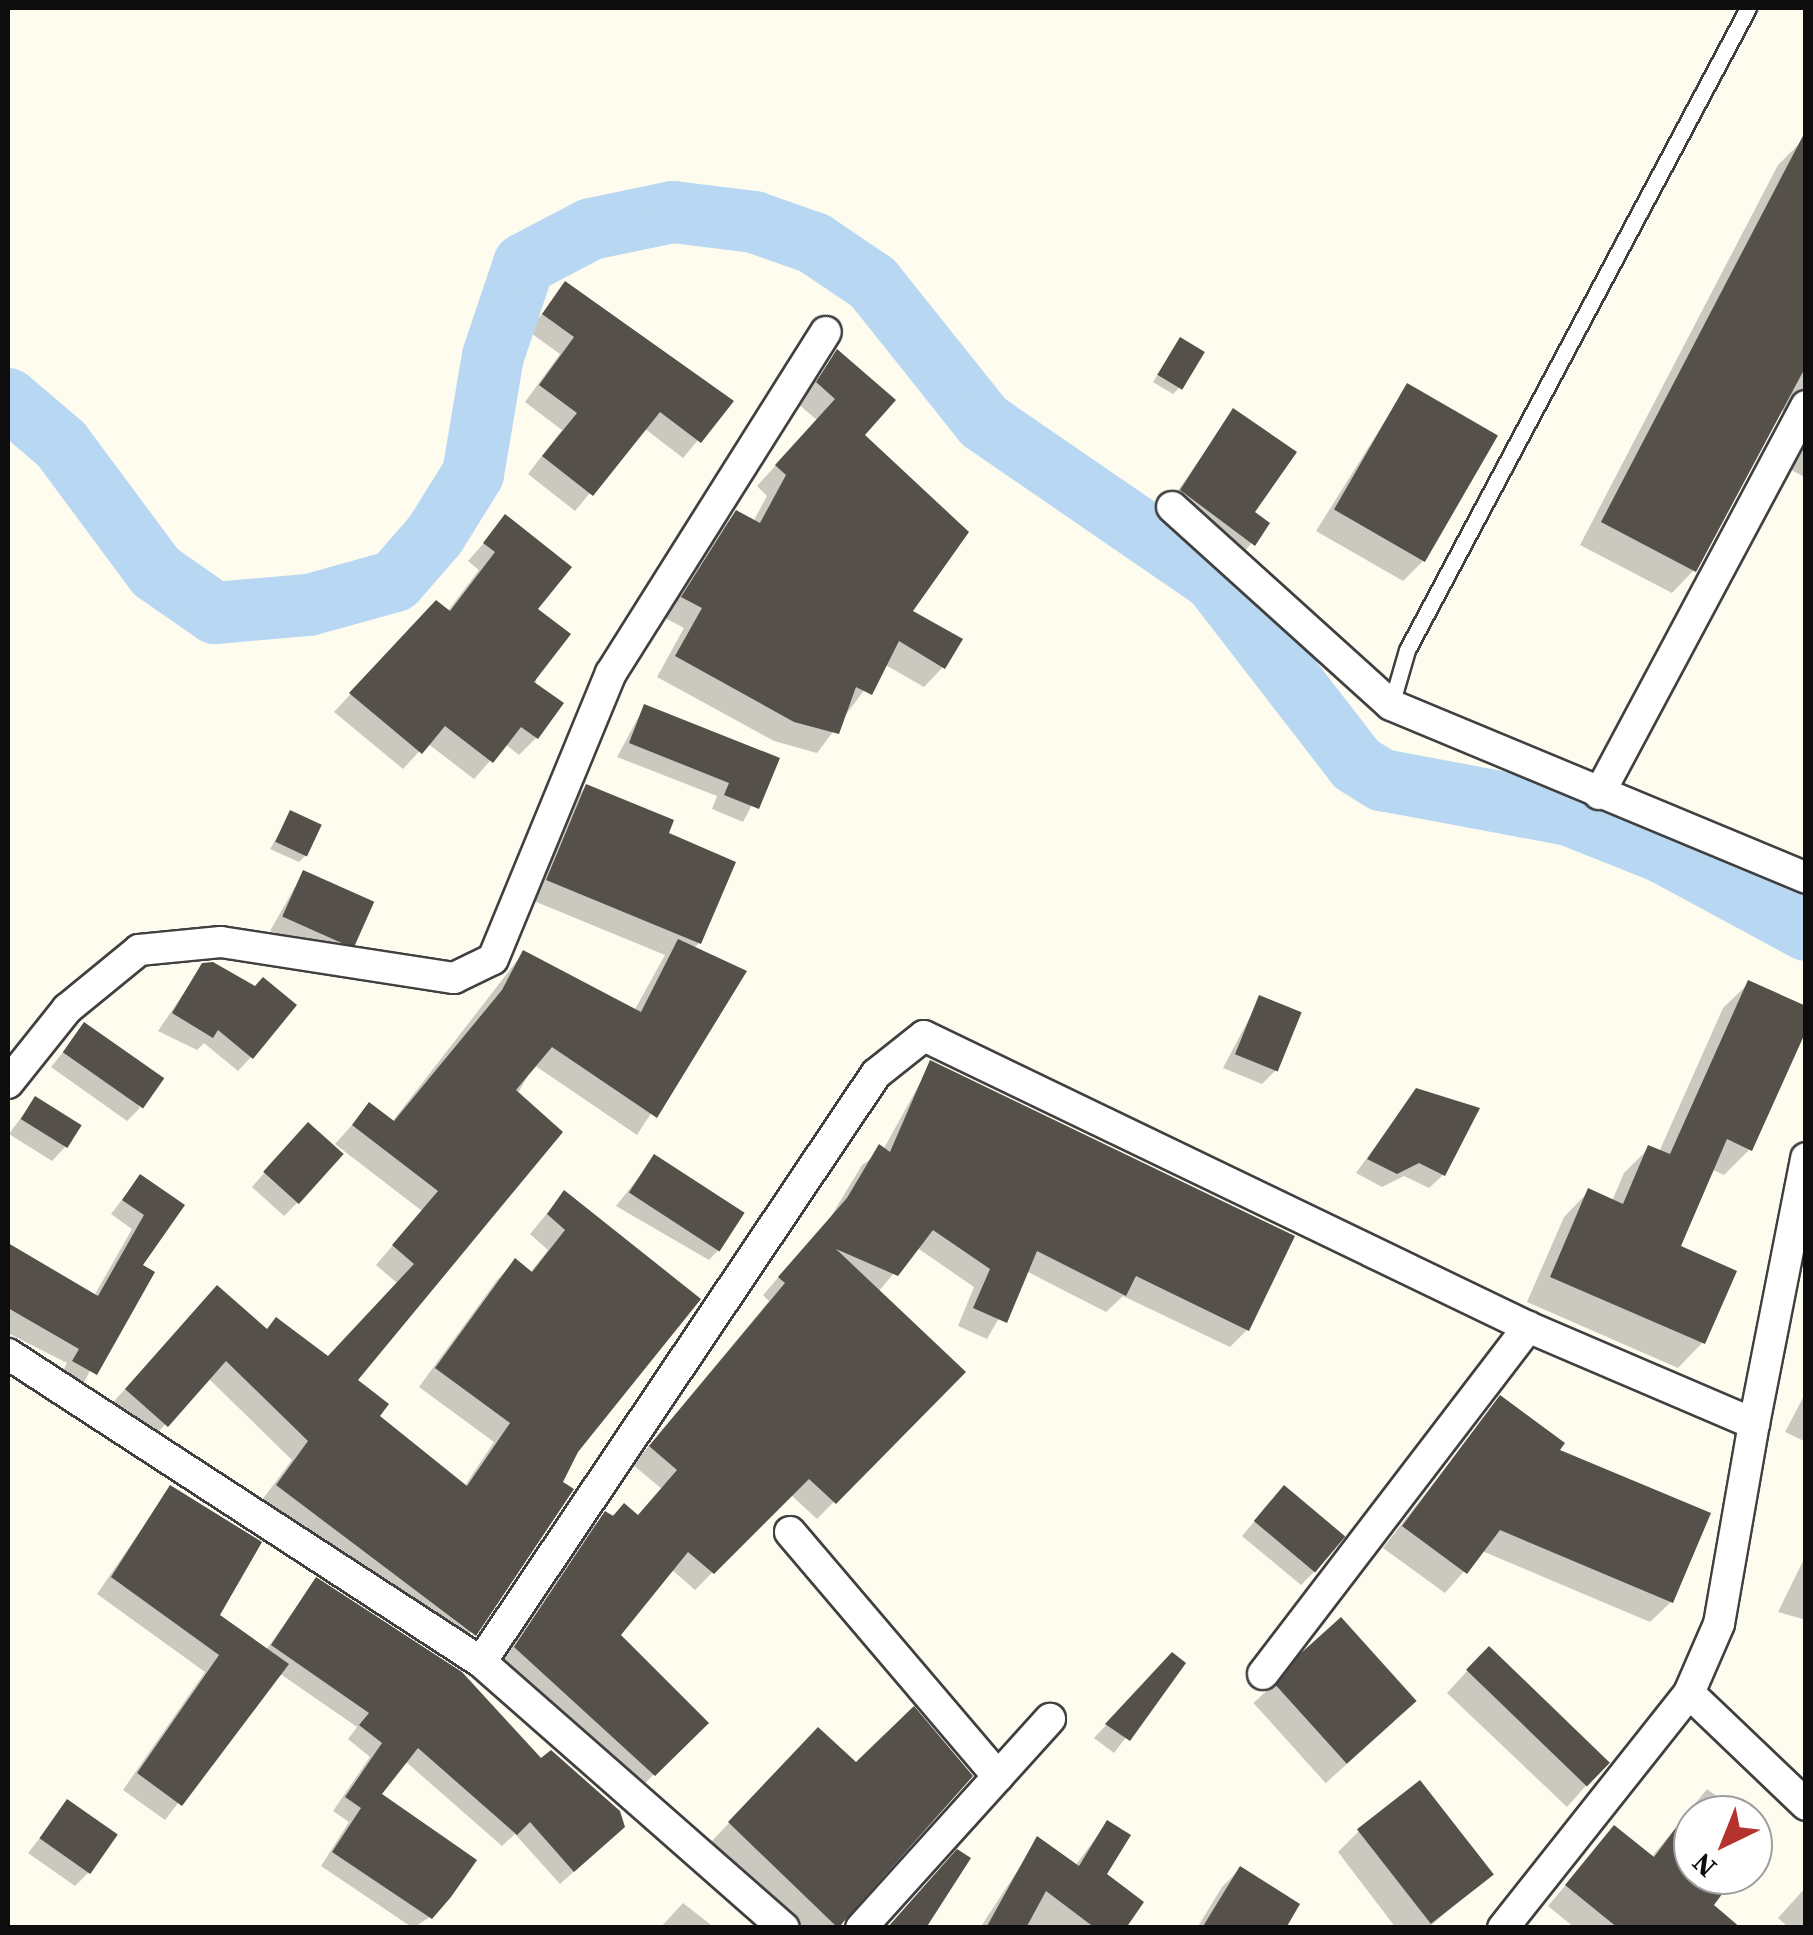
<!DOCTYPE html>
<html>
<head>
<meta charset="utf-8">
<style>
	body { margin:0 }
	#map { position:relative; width:1813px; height:1935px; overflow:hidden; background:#fefcef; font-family:"Source Serif 4",serif }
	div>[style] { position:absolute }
	.shadow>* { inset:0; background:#0003; transform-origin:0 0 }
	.river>* { height:62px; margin:-31px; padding:0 31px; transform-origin:31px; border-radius:31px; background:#b7d7f2 }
	.building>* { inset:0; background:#55504a; transform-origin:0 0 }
	.roads { filter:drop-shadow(2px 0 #404040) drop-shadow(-2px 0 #404040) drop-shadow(0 2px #404040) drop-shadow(0 -2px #404040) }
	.lane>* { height:15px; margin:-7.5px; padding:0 7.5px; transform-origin:7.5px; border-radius:7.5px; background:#fff }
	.street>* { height:30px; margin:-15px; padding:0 15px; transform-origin:15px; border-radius:15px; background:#fff }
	span { translate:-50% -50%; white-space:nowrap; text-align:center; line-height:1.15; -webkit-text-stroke:10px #fff; paint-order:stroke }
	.frame { position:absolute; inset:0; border:10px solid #0d0d0d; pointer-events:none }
	.north { position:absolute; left:1673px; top:1795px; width:100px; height:100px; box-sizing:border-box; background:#fff; border:2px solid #9e9e9e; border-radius:50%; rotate:223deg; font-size:28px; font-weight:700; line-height:40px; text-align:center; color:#0d0d0d }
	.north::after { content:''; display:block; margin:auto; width:35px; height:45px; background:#b4332f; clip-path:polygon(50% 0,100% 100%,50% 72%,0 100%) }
</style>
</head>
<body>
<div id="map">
	<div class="shadow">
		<i style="clip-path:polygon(1801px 142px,1806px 478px,1786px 467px,1803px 428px,1781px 409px,1694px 570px,1672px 593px,1580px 545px,1778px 165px)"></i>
		<i style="clip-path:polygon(566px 285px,731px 401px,683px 458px,644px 428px,575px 511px,528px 474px,562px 430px,525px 402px,560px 354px,528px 331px)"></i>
		<i style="clip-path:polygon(1175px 347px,1179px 388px,1173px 394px,1153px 382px)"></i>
		<i style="clip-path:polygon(838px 352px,910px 612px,943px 667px,924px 687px,884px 664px,817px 753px,774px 741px,657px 677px,684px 628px,663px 617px,716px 533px,736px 513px,753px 522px,767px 496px,757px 486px,817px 420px,798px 404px)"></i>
		<i style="clip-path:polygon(1407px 386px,1424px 560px,1403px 581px,1316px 531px)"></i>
		<i style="clip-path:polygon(1233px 411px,1251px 513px,1267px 524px,1239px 558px,1168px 505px)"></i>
		<i style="clip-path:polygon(506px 518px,535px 609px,537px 737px,519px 755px,505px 744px,474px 779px,427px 743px,403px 769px,334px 712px,418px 621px,447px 612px,479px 570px,468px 561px)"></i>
		<i style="clip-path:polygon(644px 707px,776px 759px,743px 822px,712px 809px,717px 796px,617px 757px)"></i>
		<i style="clip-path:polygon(586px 787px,666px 835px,699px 943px,693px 949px,743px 972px,637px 1135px,534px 1065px,354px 1380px,377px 1416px,464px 1487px,494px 1442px,419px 1387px,497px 1280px,515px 1262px,530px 1273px,548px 1250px,530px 1234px,564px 1193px,576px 1451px,560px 1482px,571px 1490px,456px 1653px,259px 1504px,292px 1460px,208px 1378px,148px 1443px,108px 1408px,199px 1307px,327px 1359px,397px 1283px,376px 1265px,422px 1211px,335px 1144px,370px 1105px,392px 1122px,523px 953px,634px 1011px,665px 955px,529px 899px,567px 806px)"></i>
		<i style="clip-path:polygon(291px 813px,305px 856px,299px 862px,270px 849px)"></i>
		<i style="clip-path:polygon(303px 873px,353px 942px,339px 956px,270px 931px)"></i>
		<i style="clip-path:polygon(202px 966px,251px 1057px,238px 1071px,204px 1043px,197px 1050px,158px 1031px)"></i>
		<i style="clip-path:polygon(1749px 983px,1750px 1149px,1724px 1175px,1711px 1169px,1678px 1248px,1703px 1342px,1678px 1368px,1527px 1302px,1564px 1217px,1589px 1191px,1612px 1201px,1624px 1173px,1649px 1148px,1659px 1152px,1723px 1008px)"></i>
		<i style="clip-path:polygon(1260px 998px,1276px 1070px,1262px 1084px,1223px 1068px)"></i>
		<i style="clip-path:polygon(85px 1025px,140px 1108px,127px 1121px,51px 1067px)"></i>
		<i style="clip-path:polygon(931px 1063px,1247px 1330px,1230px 1347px,1123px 1296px,1106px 1312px,1026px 1271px,987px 1339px,958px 1326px,974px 1287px,916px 1247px,878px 1292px,962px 1372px,817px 1519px,790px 1494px,695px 1590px,671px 1569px,617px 1635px,706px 1723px,636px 1792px,498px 1665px,588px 1531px,606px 1514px,637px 1517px,662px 1489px,633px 1465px,769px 1301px,763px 1295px,830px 1218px,862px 1165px,883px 1150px)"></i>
		<i style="clip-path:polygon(1416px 1091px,1443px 1175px,1429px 1188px,1404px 1176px,1382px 1187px,1356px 1173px)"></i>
		<i style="clip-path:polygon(35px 1099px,65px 1147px,52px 1161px,9px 1134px)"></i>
		<i style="clip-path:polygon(294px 1139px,298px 1202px,284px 1216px,252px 1187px)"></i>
		<i style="clip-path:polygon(655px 1157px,722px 1246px,709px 1260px,616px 1206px)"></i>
		<i style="clip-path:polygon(140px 1177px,181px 1206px,140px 1266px,82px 1387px,61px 1375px,67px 1363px,8px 1333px,8px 1246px,94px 1296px,132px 1229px,111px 1214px)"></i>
		<i style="clip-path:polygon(1806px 1392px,1806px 1442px,1785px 1432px)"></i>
		<i style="clip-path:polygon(1500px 1398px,1556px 1451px,1671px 1602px,1650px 1622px,1482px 1551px,1445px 1593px,1383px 1548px)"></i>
		<i style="clip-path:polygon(170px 1488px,217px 1616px,266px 1650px,316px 1580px,609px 1840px,560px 1884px,515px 1834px,502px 1846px,405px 1761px,379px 1795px,430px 1917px,413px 1928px,321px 1866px,349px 1822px,333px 1811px,370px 1757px,348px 1739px,357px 1727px,279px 1673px,165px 1820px,123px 1790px,205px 1672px,97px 1594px)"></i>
		<i style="clip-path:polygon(1271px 1502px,1314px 1572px,1301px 1585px,1242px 1536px)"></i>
		<i style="clip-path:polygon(1803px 1561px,1806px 1562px,1806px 1620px,1778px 1612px)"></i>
		<i style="left:1321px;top:1642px;width:108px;height:91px;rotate:48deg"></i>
		<i style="clip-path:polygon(1182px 1664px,1114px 1753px,1094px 1738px,1158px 1669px)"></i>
		<i style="clip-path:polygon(1468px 1670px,1607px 1762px,1567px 1807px,1447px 1693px)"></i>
		<i style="clip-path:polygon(799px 1749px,856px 1765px,842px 1928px,800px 1928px,711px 1842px)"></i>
		<i style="clip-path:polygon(1707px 1789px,1742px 1815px,1693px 1815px,1693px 1875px,1733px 1875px,1710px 1906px,1736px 1928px,1575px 1928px,1548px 1906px,1614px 1828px,1651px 1858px)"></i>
		<i style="clip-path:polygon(67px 1803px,89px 1872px,75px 1886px,28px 1853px)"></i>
		<i style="clip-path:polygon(1107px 1823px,1103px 1875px,1123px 1928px,980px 1928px,1038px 1839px,1075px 1866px)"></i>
		<i style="clip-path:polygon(1753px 1823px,1765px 1832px,1753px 1848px)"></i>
		<i style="clip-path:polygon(1359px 1831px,1490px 1875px,1428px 1928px,1396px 1928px,1338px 1852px)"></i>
		<i style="clip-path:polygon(1240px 1869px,1282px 1928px,1197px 1928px,1222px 1887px)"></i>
		<i style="clip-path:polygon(1806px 1887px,1806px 1928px,1789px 1928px,1778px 1918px)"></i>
		<i style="clip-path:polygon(683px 1903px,715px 1928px,660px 1928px)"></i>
	</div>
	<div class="river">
		<i style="left:8px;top:399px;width:70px;rotate:40.3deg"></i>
		<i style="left:61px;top:444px;width:159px;rotate:53.4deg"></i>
		<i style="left:156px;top:572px;width:72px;rotate:34.8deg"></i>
		<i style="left:215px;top:613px;width:94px;rotate:-4.9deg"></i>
		<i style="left:309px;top:605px;width:89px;rotate:-15.6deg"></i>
		<i style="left:395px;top:581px;width:61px;rotate:-49deg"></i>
		<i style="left:435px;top:535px;width:72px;rotate:-58.1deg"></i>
		<i style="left:473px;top:474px;width:120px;rotate:-80.4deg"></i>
		<i style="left:493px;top:356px;width:97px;rotate:-71.4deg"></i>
		<i style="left:524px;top:264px;width:76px;rotate:-27.6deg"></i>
		<i style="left:591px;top:229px;width:84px;rotate:-11.7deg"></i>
		<i style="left:673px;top:212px;width:82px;rotate:7deg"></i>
		<i style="left:754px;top:222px;width:64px;rotate:19.3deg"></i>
		<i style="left:814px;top:243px;width:71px;rotate:34.1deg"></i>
		<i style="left:873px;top:283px;width:178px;rotate:51.4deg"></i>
		<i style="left:984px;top:422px;width:279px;rotate:34.5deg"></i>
		<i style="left:1214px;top:580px;width:232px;rotate:52.3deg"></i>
		<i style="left:1356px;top:764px;width:31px;rotate:32deg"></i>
		<i style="left:1382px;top:780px;width:190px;rotate:10.6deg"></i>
		<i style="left:1569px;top:815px;width:100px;rotate:21.7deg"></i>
		<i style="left:1662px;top:852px;width:164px;rotate:28.4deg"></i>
	</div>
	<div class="building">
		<i style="clip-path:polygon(1806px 130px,1806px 366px,1696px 572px,1601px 522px)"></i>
		<i style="clip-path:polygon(565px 281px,734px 401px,701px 443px,660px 412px,593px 496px,542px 456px,577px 413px,539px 385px,574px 337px,542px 314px)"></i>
		<i style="left:1180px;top:337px;width:29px;height:44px;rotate:31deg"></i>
		<i style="clip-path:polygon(837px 349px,896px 400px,865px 435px,969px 532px,913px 611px,963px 639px,945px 669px,899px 641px,872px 695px,856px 687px,839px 734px,794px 722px,675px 656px,702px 608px,681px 597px,736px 510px,760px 523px,786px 475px,775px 465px,835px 399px,816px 382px)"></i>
		<i style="left:1407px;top:383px;width:105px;height:146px;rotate:30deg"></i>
		<i style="clip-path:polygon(1233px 408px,1297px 452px,1255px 512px,1270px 523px,1255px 546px,1180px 490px)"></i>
		<i style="clip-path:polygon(505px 514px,572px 567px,538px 609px,571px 634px,534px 682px,564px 703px,538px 739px,521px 727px,493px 763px,445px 726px,422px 754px,349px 693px,436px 600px,450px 611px,495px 552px,483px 543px)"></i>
		<i style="clip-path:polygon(644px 704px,780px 758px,759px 809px,724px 795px,729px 783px,629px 743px)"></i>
		<i style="clip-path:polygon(586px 784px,674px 820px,669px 833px,736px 862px,701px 944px,546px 880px)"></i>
		<i style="left:290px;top:810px;width:35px;height:35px;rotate:25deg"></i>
		<i style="left:303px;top:870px;width:78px;height:51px;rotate:24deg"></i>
		<i style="clip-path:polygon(678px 939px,747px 971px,657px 1118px,552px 1047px,516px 1090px,563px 1132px,358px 1380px,389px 1404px,380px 1416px,467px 1486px,510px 1423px,435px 1368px,515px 1258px,532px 1272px,565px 1230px,547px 1214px,564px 1190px,701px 1299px,578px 1452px,563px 1482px,574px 1489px,476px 1636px,276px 1485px,308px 1441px,226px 1361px,168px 1427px,125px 1389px,217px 1285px,267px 1329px,276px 1317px,328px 1356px,414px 1264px,392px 1245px,438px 1191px,352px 1125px,369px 1102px,394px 1121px,502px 990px,523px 950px,641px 1012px)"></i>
		<i style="clip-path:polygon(213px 962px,255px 986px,263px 977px,297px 1005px,253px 1059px,218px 1030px,213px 1038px,172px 1013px,202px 963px)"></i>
		<i style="clip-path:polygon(1748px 980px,1806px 1006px,1806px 1031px,1752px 1151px,1727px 1139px,1681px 1246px,1737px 1271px,1705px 1344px,1550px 1277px,1588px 1188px,1623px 1204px,1648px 1145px,1670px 1154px)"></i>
		<i style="left:1259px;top:995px;width:46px;height:64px;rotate:22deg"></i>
		<i style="left:84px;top:1022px;width:98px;height:37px;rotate:35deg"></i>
		<i style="clip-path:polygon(930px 1060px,1295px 1236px,1249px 1331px,1136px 1276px,1126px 1296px,1037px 1251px,1007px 1323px,973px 1308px,990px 1269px,933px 1230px,898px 1276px,836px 1249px,966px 1372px,836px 1504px,809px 1479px,714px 1574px,688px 1552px,621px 1635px,709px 1723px,655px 1776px,514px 1647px,605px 1511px,613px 1516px,624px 1503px,638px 1515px,677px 1470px,649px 1446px,785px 1283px,778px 1277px,847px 1198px,879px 1144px,890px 1152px)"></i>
		<i style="clip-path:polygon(1416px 1088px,1480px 1108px,1445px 1176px,1419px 1163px,1397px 1174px,1367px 1159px)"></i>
		<i style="left:35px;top:1096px;width:55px;height:27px;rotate:32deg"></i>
		<i style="left:308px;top:1122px;width:48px;height:67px;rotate:42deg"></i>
		<i style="left:654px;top:1154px;width:108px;height:46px;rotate:33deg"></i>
		<i style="clip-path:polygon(140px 1174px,185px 1205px,143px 1265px,155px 1272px,97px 1375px,72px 1361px,79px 1349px,8px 1308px,8px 1243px,98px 1296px,144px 1215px,122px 1200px)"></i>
		<i style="clip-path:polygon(1500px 1395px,1565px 1443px,1560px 1450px,1711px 1513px,1673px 1603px,1500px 1530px,1467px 1574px,1402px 1526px)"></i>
		<i style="clip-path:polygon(170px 1485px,262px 1542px,220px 1615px,289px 1664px,182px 1806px,137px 1773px,219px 1655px,111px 1577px)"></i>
		<i style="left:1284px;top:1485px;width:80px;height:47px;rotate:40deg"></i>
		<i style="clip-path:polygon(316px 1577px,462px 1672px,541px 1758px,551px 1750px,620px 1811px,625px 1827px,574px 1872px,530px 1822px,517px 1835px,418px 1748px,382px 1794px,477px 1860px,451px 1897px,432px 1919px,332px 1852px,361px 1808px,345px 1797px,382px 1743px,359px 1725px,369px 1713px,271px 1645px)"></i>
		<i style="left:1341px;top:1617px;width:113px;height:94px;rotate:48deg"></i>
		<i style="left:1489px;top:1646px;width:168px;height:33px;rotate:44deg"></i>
		<i style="clip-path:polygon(1172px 1652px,1186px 1663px,1130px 1741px,1105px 1724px)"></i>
		<i style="clip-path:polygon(914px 1706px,973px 1776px,838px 1928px,728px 1822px,818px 1727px,856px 1762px)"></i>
		<i style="left:1420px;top:1780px;width:120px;height:80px;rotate:52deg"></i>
		<i style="left:67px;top:1799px;width:62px;height:48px;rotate:35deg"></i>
		<i style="clip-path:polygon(1693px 1805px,1693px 1875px,1736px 1875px,1714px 1905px,1741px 1928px,1618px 1928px,1565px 1885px,1614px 1825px,1654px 1857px)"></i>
		<i style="clip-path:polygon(1107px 1820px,1131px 1835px,1107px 1874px,1144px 1902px,1126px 1928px,1095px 1928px,1046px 1891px,1026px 1928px,986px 1928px,1037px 1836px,1079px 1866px)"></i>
		<i style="clip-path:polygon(957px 1849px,971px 1858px,926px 1928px,887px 1928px)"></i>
		<i style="clip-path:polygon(1240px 1866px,1300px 1904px,1286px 1928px,1202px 1928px)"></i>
	</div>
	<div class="roads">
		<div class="lane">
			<i style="left:1391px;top:705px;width:57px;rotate:-73.8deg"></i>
			<i style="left:1407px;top:650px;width:727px;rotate:-62.02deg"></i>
		</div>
		<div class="street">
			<i style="left:1172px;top:507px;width:295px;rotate:42.1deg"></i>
			<i style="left:1391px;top:705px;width:450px;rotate:22.6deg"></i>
			<i style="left:1599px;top:794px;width:440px;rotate:-61.9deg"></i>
			<i style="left:8px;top:1083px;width:95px;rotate:-51.4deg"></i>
			<i style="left:67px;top:1009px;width:93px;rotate:-39.3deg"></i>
			<i style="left:139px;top:950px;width:82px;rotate:-5.6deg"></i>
			<i style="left:221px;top:942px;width:236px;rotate:8.8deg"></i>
			<i style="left:454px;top:978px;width:43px;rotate:-26deg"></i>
			<i style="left:493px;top:959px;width:309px;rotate:-67.6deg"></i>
			<i style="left:611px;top:673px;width:403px;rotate:-57.8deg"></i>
			<i style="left:8px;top:1354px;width:564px;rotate:33.07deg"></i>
			<i style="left:481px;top:1662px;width:403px;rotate:41.3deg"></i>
			<i style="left:790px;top:1532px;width:321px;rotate:49.6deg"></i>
			<i style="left:481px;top:1662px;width:708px;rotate:-56.11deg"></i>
			<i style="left:876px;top:1074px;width:61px;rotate:-38.4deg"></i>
			<i style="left:924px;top:1036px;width:670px;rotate:25.72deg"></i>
			<i style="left:1528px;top:1327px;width:246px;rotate:23.2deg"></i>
			<i style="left:1754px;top:1424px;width:271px;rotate:-78.9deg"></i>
			<i style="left:1263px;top:1674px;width:437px;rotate:-52.6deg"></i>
			<i style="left:1689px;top:1693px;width:162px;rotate:43.7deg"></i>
			<i style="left:861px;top:1928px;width:282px;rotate:-47.9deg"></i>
			<i style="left:1503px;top:1928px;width:300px;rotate:-51.6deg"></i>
			<i style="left:1689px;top:1693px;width:75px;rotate:-66.5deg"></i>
			<i style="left:1719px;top:1624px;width:203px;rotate:-80.1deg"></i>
		</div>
	</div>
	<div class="frame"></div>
	<div class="north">N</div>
</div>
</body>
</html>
